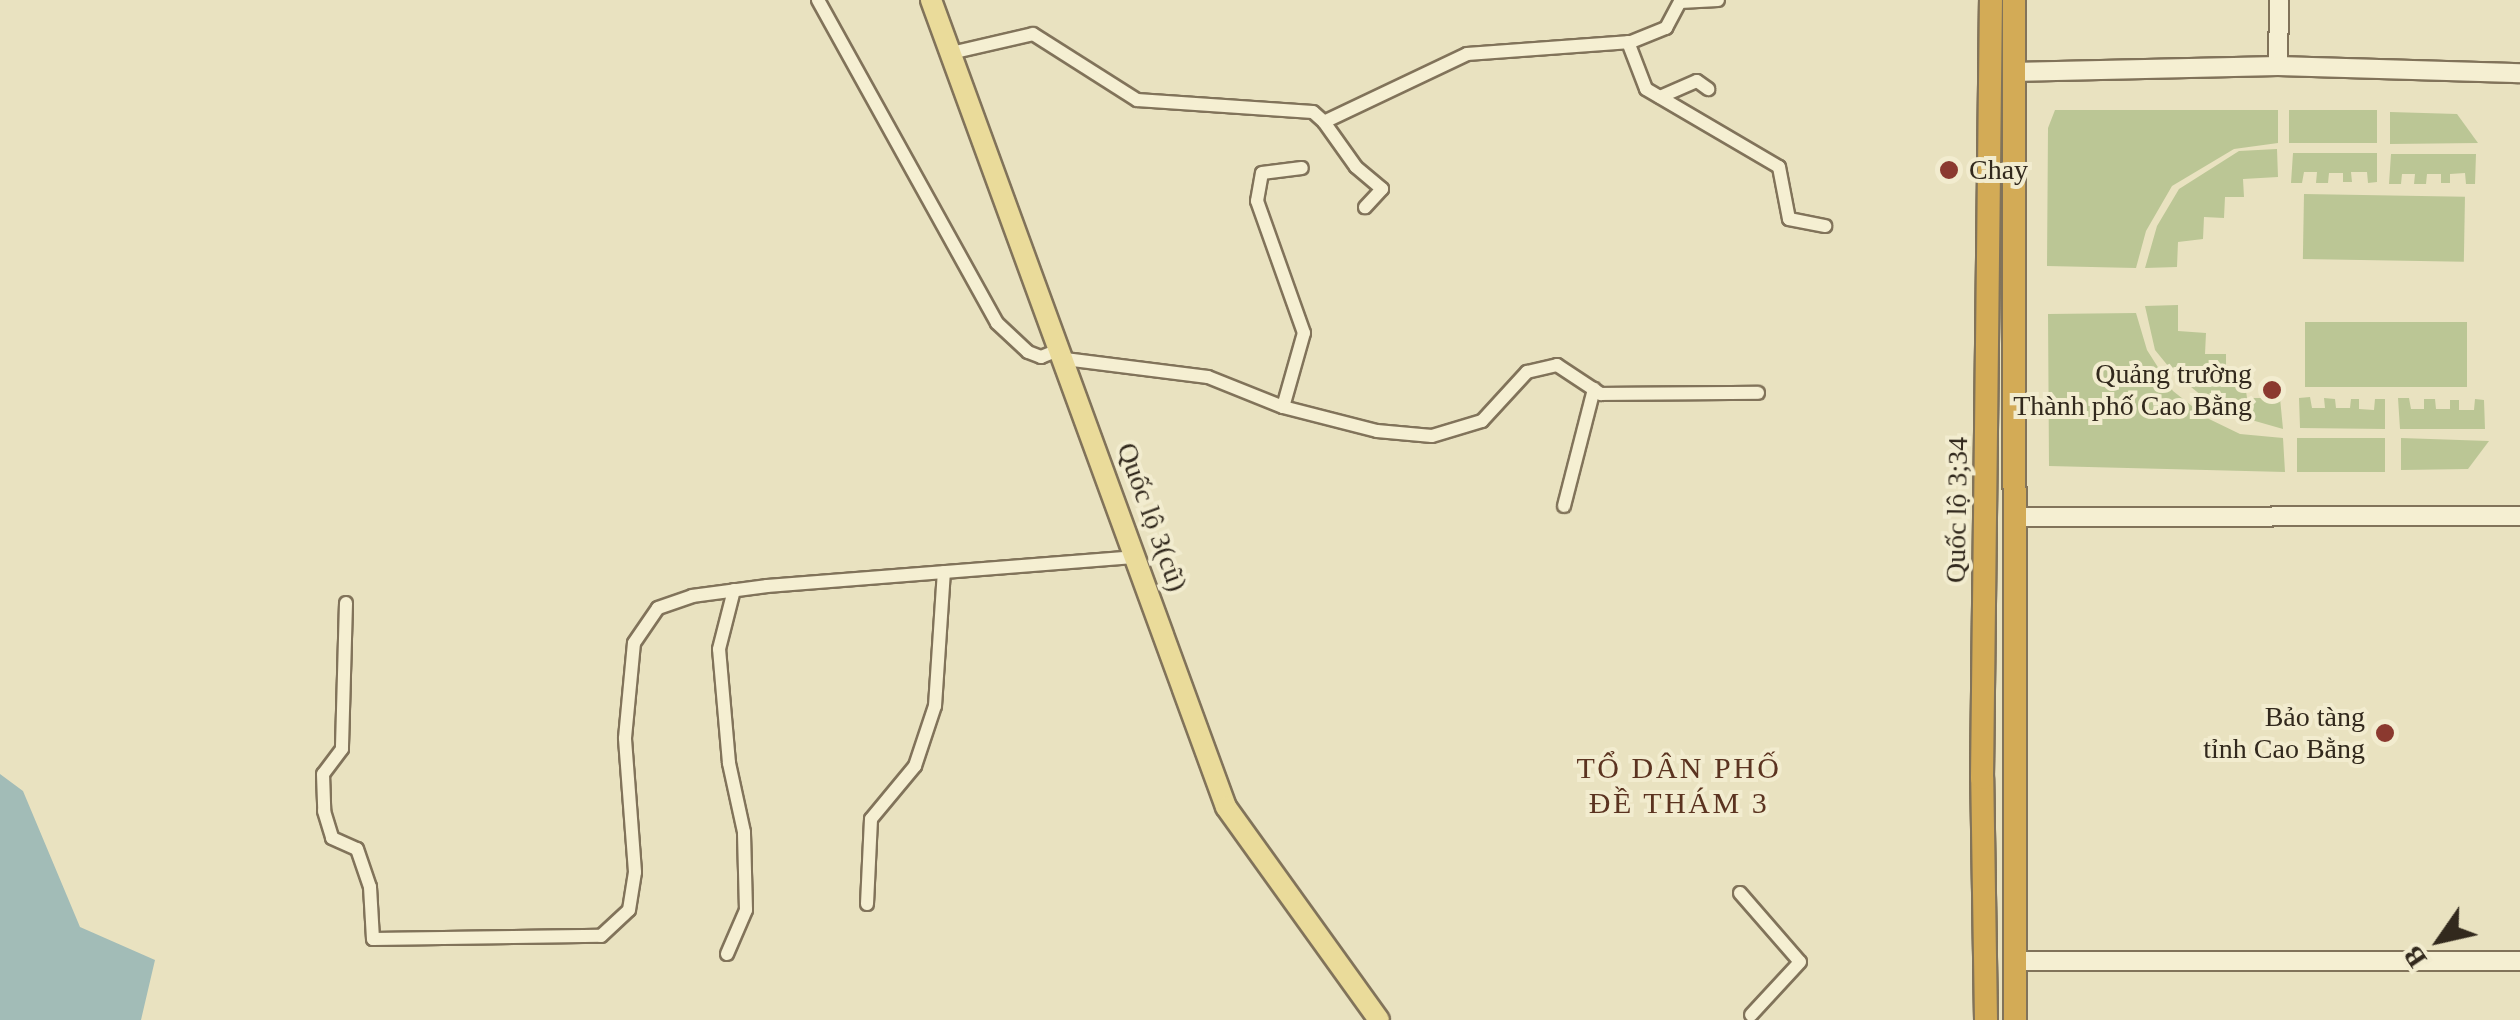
<!DOCTYPE html>
<html>
<head>
<meta charset="utf-8">
<style>
	body { margin:0 }
	#map { position:relative; width:2520px; height:1020px; overflow:hidden; background:#e9e2c0; font-family:Georgia,serif }
	div>[style] { position:absolute }
	.green>* { inset:0; background:#bbc695; transform-origin:0 0 }
	.water>* { inset:0; background:#a2bcb7 }
	.roads { filter:drop-shadow(2px 0 #81735a) drop-shadow(-2px 0 #81735a) drop-shadow(0 2px #81735a) drop-shadow(0 -2px #81735a) }
	.street>* { height:12px; margin:-6px; padding:0 6px; transform-origin:6px; border-radius:6px; background:#f5efd2 }
	.secondary>* { height:18px; margin:-9px; padding:0 9px; transform-origin:9px; border-radius:9px; background:#f5efd2 }
	.primary>* { height:20px; margin:-10px; padding:0 10px; transform-origin:10px; border-radius:10px; background:#eadb9a }
	.highway>* { height:22px; margin:-11px; padding:0 11px; transform-origin:11px; border-radius:11px; background:#d3ab56 }
	.dots>* { width:28px; height:28px; translate:-50% -50%; box-sizing:border-box; border:5px solid #f2eccf; border-radius:50% }
	span { translate:-50% -50%; white-space:nowrap; text-align:center; line-height:1.15; -webkit-text-stroke:8px #f2eccf; paint-order:stroke }
	.poi-label { font-size:28px; color:#32291d }
	.left { translate:0 -50%; text-align:left }
	.right { translate:-100% -50%; text-align:right }
	.street-label { font-size:28px; color:#32291d }
	.neighbourhood-label { font-size:30px; color:#5b3320; letter-spacing:2.5px }
	.north { position:absolute; left:2390px; top:890px; width:100px; height:100px; -webkit-text-stroke:8px #f2eccf; paint-order:stroke; rotate:236deg; font-size:28px; font-weight:700; line-height:40px; text-align:center; color:#32291d }
	.north::after { content:''; display:block; margin:auto; width:35px; height:45px; background:#32291d; clip-path:polygon(50% 0,100% 100%,50% 72%,0 100%) }
</style>
</head>
<body>
<div id="map">
	<div class="green">
		<i style="clip-path:polygon(2055px 110px,2278px 110px,2278px 143px,2234px 149px,2172px 186px,2146px 231px,2136px 268px,2047px 266px,2048px 128px)"></i>
		<i style="left:2289px;top:110px;width:88px;height:33px"></i>
		<i style="clip-path:polygon(2390px 112px,2457px 114px,2478px 143px,2390px 144px)"></i>
		<i style="clip-path:polygon(2277px 149px,2278px 177px,2243px 179px,2244px 197px,2225px 197px,2224px 218px,2204px 217px,2203px 239px,2178px 242px,2177px 267px,2145px 268px,2157px 226px,2179px 189px,2239px 151px)"></i>
		<i style="clip-path:polygon(2293px 153px,2377px 153px,2377px 182px,2368px 183px,2367px 172px,2351px 172px,2352px 182px,2343px 182px,2343px 173px,2329px 173px,2328px 183px,2316px 183px,2317px 172px,2304px 172px,2302px 183px,2291px 183px)"></i>
		<i style="clip-path:polygon(2391px 154px,2476px 154px,2475px 184px,2466px 184px,2465px 173px,2450px 174px,2450px 183px,2441px 183px,2441px 174px,2427px 174px,2426px 184px,2414px 184px,2415px 174px,2402px 174px,2401px 184px,2389px 184px)"></i>
		<i style="left:2304px;top:194px;width:161px;height:65px;rotate:1deg"></i>
		<i style="clip-path:polygon(2178px 305px,2178px 331px,2206px 333px,2205px 354px,2226px 354px,2226px 375px,2244px 377px,2247px 398px,2280px 398px,2283px 429px,2220px 411px,2173px 372px,2155px 350px,2145px 306px)"></i>
		<i style="clip-path:polygon(2136px 313px,2147px 350px,2173px 391px,2207px 418px,2240px 434px,2283px 438px,2285px 472px,2049px 466px,2048px 314px)"></i>
		<i style="left:2305px;top:322px;width:162px;height:65px"></i>
		<i style="clip-path:polygon(2310px 397px,2312px 408px,2325px 408px,2324px 398px,2335px 399px,2336px 408px,2350px 408px,2351px 399px,2359px 399px,2359px 409px,2374px 410px,2375px 399px,2385px 399px,2385px 429px,2300px 428px,2299px 398px)"></i>
		<i style="clip-path:polygon(2398px 398px,2409px 398px,2411px 409px,2424px 409px,2424px 399px,2435px 399px,2436px 409px,2450px 409px,2450px 400px,2459px 400px,2459px 410px,2474px 410px,2475px 399px,2484px 400px,2485px 429px,2400px 429px)"></i>
		<i style="left:2297px;top:438px;width:88px;height:34px"></i>
		<i style="clip-path:polygon(2401px 438px,2489px 441px,2468px 469px,2401px 470px)"></i>
	</div>
	<div class="water">
		<i style="clip-path:polygon(0 774px,23px 791px,80px 927px,155px 960px,141px 1020px,0 1020px)"></i>
	</div>
	<div class="roads">
		<div class="street">
			<i style="left:818px;top:0;width:369px;rotate:61deg"></i>
			<i style="left:997px;top:323px;width:42px;rotate:43.1deg"></i>
			<i style="left:1028px;top:352px;width:14px;rotate:21deg"></i>
			<i style="left:1041px;top:357px;width:22px;rotate:-22deg"></i>
			<i style="left:1628px;top:42px;width:50px;rotate:69deg"></i>
			<i style="left:1646px;top:89px;width:154px;rotate:30.4deg"></i>
			<i style="left:1779px;top:167px;width:53px;rotate:79.1deg"></i>
			<i style="left:1789px;top:219px;width:37px;rotate:11deg"></i>
			<i style="left:951px;top:53px;width:84px;rotate:-13deg"></i>
			<i style="left:1033px;top:34px;width:123px;rotate:32.4deg"></i>
			<i style="left:1137px;top:100px;width:176px;rotate:3.9deg"></i>
			<i style="left:1313px;top:112px;width:15px;rotate:42deg"></i>
			<i style="left:1324px;top:122px;width:158px;rotate:-25.4deg"></i>
			<i style="left:1467px;top:54px;width:164px;rotate:-4.2deg"></i>
			<i style="left:1631px;top:42px;width:38px;rotate:-22deg"></i>
			<i style="left:1666px;top:28px;width:30px;rotate:-62deg"></i>
			<i style="left:1680px;top:2px;width:38px;rotate:-3deg"></i>
			<i style="left:1660px;top:97px;width:40px;rotate:-23.4deg"></i>
			<i style="left:1697px;top:81px;width:14px;rotate:36deg"></i>
			<i style="left:1324px;top:122px;width:55px;rotate:54.6deg"></i>
			<i style="left:1356px;top:167px;width:34px;rotate:40deg"></i>
			<i style="left:1382px;top:189px;width:25px;rotate:133deg"></i>
			<i style="left:1065px;top:359px;width:144px;rotate:7.2deg"></i>
			<i style="left:1208px;top:377px;width:81px;rotate:21.8deg"></i>
			<i style="left:1283px;top:407px;width:77px;rotate:-74.2deg"></i>
			<i style="left:1304px;top:333px;width:140px;rotate:-109.6deg"></i>
			<i style="left:1257px;top:201px;width:28px;rotate:-80deg"></i>
			<i style="left:1262px;top:173px;width:40px;rotate:-7.1deg"></i>
			<i style="left:1283px;top:407px;width:97px;rotate:14.3deg"></i>
			<i style="left:1377px;top:431px;width:55px;rotate:5.2deg"></i>
			<i style="left:1432px;top:436px;width:52px;rotate:-16.7deg"></i>
			<i style="left:1482px;top:421px;width:67px;rotate:-47.4deg"></i>
			<i style="left:1527px;top:372px;width:31px;rotate:-13deg"></i>
			<i style="left:1557px;top:365px;width:53px;rotate:33.4deg"></i>
			<i style="left:1601px;top:394px;width:157px;rotate:-0.4deg"></i>
			<i style="left:1564px;top:506px;width:121px;rotate:-75.6deg"></i>
			<i style="left:346px;top:603px;width:146px;rotate:91.6deg"></i>
			<i style="left:342px;top:749px;width:31px;rotate:127deg"></i>
			<i style="left:323px;top:774px;width:37px;rotate:88deg"></i>
			<i style="left:324px;top:811px;width:28px;rotate:73deg"></i>
			<i style="left:332px;top:838px;width:27px;rotate:24deg"></i>
			<i style="left:357px;top:849px;width:40px;rotate:71.1deg"></i>
			<i style="left:370px;top:887px;width:52px;rotate:86.7deg"></i>
			<i style="left:373px;top:939px;width:228px;rotate:-0.8deg"></i>
			<i style="left:601px;top:936px;width:38px;rotate:-43deg"></i>
			<i style="left:629px;top:910px;width:38px;rotate:-81deg"></i>
			<i style="left:635px;top:872px;width:134px;rotate:-94.3deg"></i>
			<i style="left:625px;top:738px;width:95px;rotate:-84.6deg"></i>
			<i style="left:634px;top:643px;width:42px;rotate:-55.6deg"></i>
			<i style="left:658px;top:608px;width:36px;rotate:-19deg"></i>
			<i style="left:692px;top:596px;width:76px;rotate:-7.6deg"></i>
			<i style="left:767px;top:586px;width:371px;rotate:-4.5deg"></i>
			<i style="left:1740px;top:893px;width:91px;rotate:49deg"></i>
			<i style="left:1800px;top:962px;width:72px;rotate:132.8deg"></i>
			<i style="left:867px;top:904px;width:85px;rotate:-87.3deg"></i>
			<i style="left:871px;top:819px;width:69px;rotate:-50.3deg"></i>
			<i style="left:915px;top:766px;width:63px;rotate:-71.6deg"></i>
			<i style="left:935px;top:706px;width:134px;rotate:-86.2deg"></i>
			<i style="left:727px;top:954px;width:48px;rotate:-66.6deg"></i>
			<i style="left:746px;top:910px;width:78px;rotate:-91.5deg"></i>
			<i style="left:744px;top:832px;width:71px;rotate:-102.3deg"></i>
			<i style="left:729px;top:763px;width:114px;rotate:-95deg"></i>
			<i style="left:719px;top:649px;width:61px;rotate:-75.7deg"></i>
		</div>
		<div class="secondary">
			<i style="left:2278px;top:66px;width:66px;rotate:-89.1deg"></i>
			<i style="left:2012px;top:72px;width:266px;rotate:-1.3deg"></i>
			<i style="left:2278px;top:66px;width:242px;rotate:1.7deg"></i>
			<i style="left:2013px;top:517px;width:507px;rotate:-0.11deg"></i>
			<i style="left:2014px;top:961px;width:506px"></i>
		</div>
		<div class="primary">
			<i style="left:931px;top:0;width:859px;rotate:69.92deg"></i>
			<i style="left:1226px;top:807px;width:262px;rotate:54.3deg"></i>
		</div>
		<div class="highway">
			<i style="left:2014px;top:0;width:1020px;rotate:89.94deg"></i>
			<i style="left:1986px;top:1020px;width:242px;rotate:-90.9deg"></i>
			<i style="left:1982px;top:778px;width:778px;rotate:-89.34deg"></i>
		</div>
	</div>
	<div class="dots">
		<i style="left:1949px;top:170px;background:#8b392f"></i>
		<i style="left:2272px;top:390px;background:#8b392f"></i>
		<i style="left:2385px;top:733px;background:#8b392f"></i>
	</div>
	<div class="poi-label">
		<span class="left" style="left:1969px;top:170px">Chay</span>
		<span class="right" style="left:2252px;top:390px">Quảng trường<br>Thành phố Cao Bằng</span>
		<span class="right" style="left:2365px;top:733px">Bảo tàng<br>tỉnh Cao Bằng</span>
	</div>
	<div class="street-label">
		<span style="left:1957px;top:510px;rotate:-89deg">Quốc lộ 3;34</span>
		<span style="left:1152px;top:517px;rotate:70deg">Quốc lộ 3(cũ)</span>
	</div>
	<div class="neighbourhood-label">
		<span style="left:1679px;top:785px">TỔ DÂN PHỐ<br>ĐỀ THÁM 3</span>
	</div>
	<div class="north">B</div>
</div>
</body>
</html>
